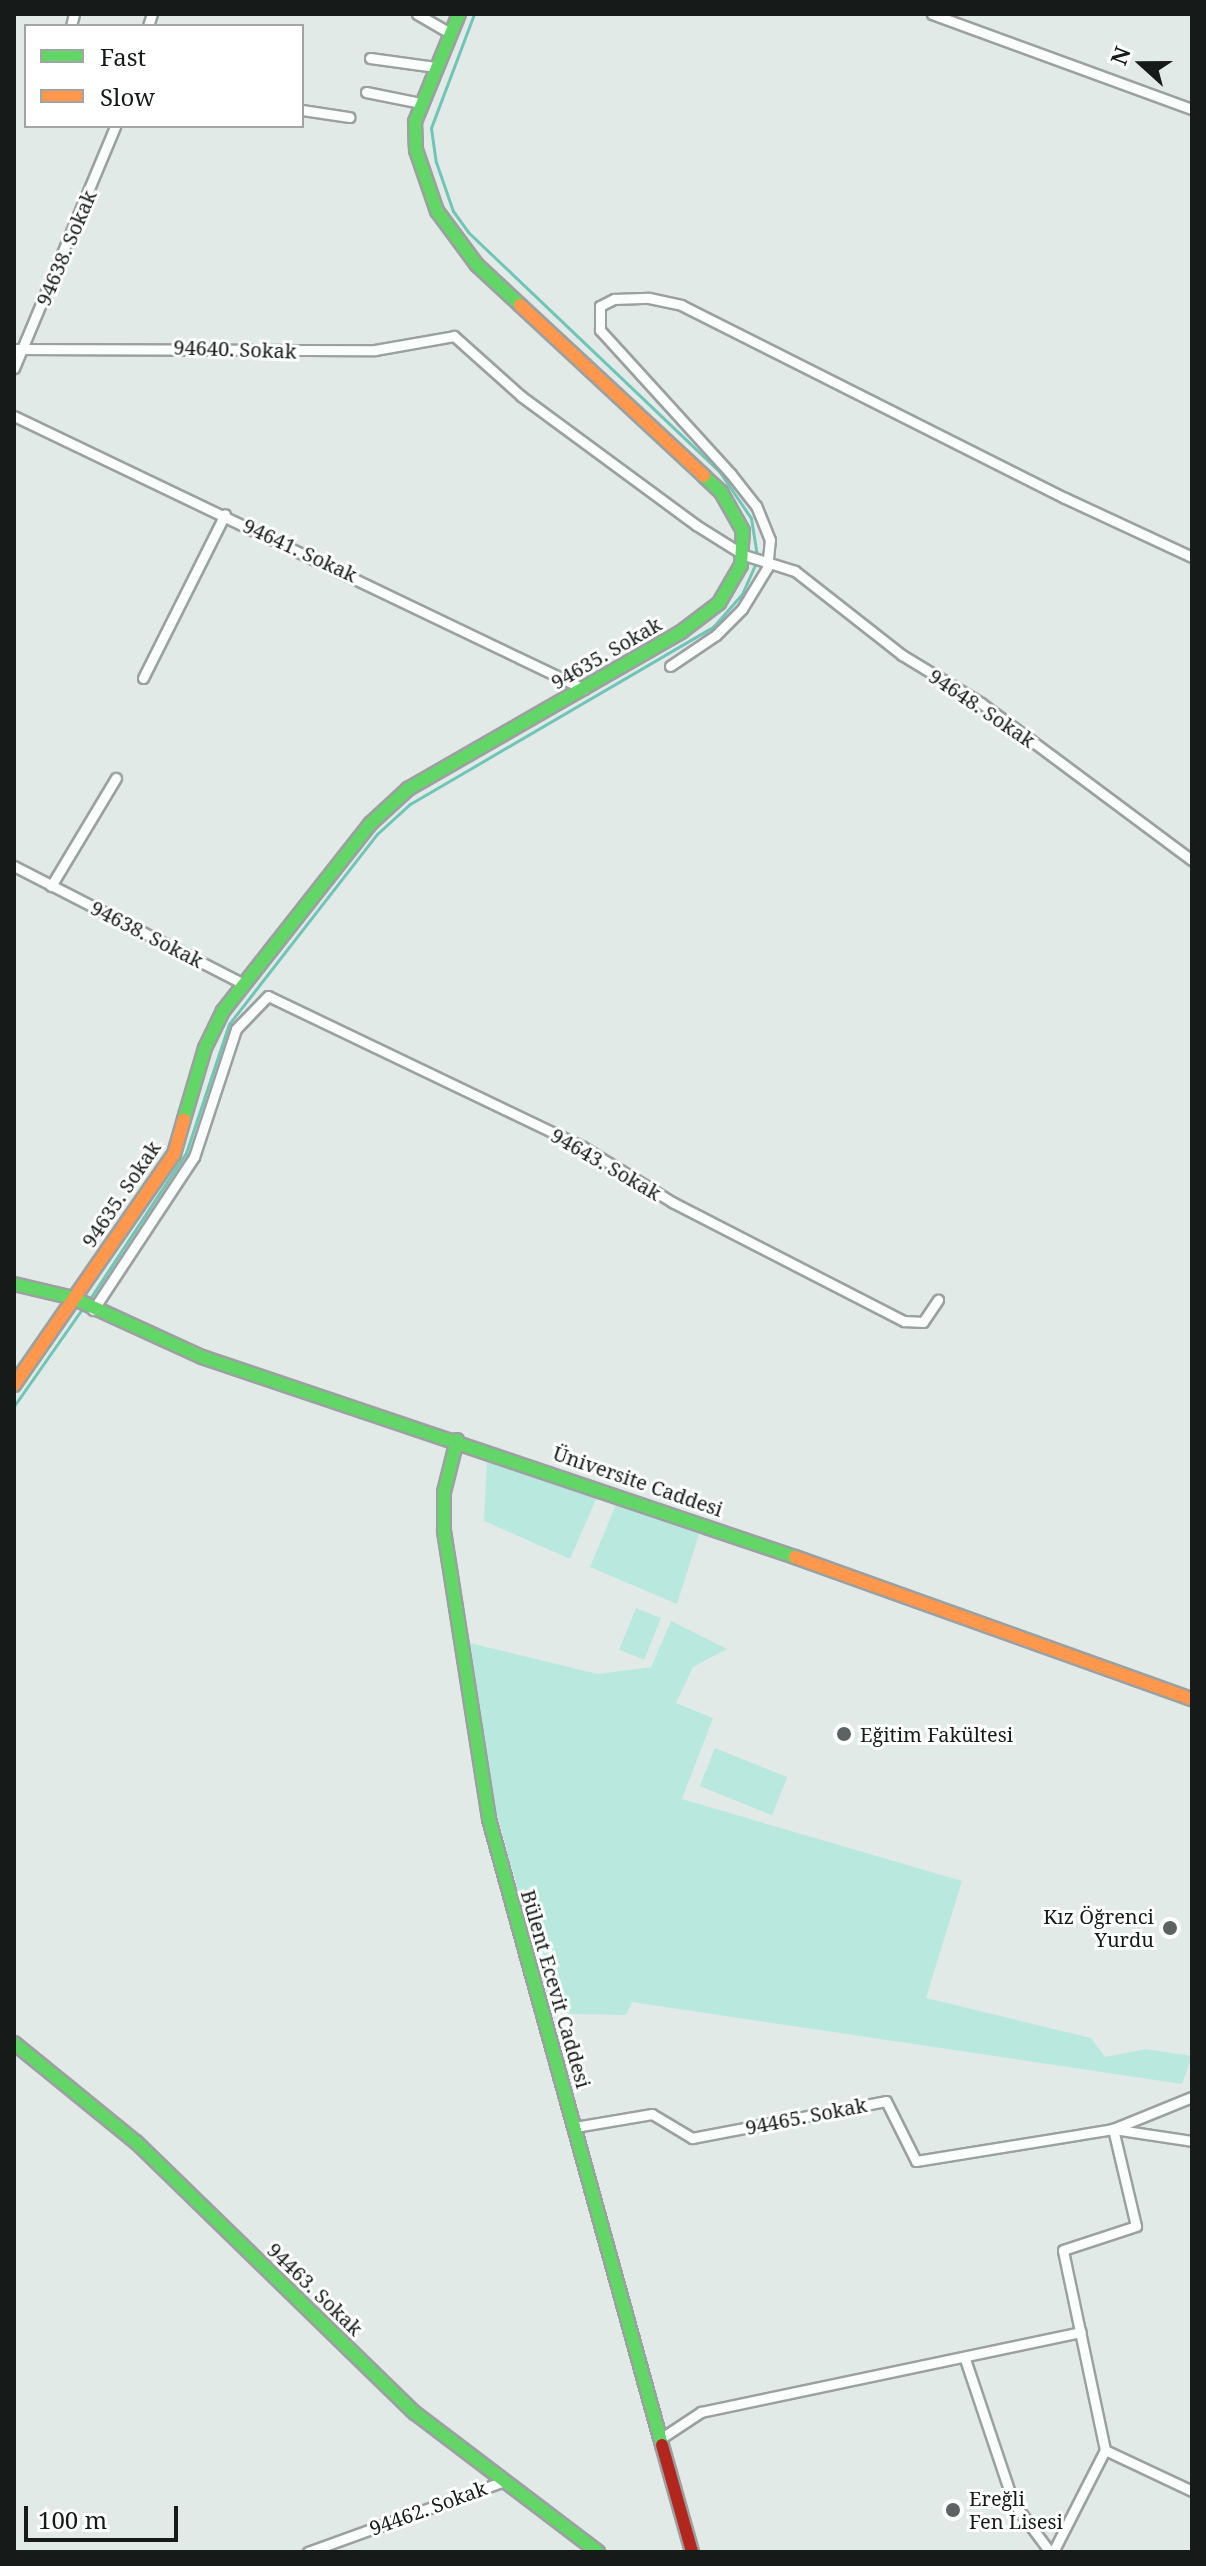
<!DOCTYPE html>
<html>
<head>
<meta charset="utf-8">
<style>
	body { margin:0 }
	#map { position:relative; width:1206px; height:2566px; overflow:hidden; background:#e2eae8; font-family:"Noto Serif",serif }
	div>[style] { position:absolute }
	.green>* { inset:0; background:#b9e9de; transform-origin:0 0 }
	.stream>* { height:3px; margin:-1.5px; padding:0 1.5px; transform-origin:1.5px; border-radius:1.5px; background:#6fc6b6 }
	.roads { filter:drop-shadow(2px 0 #9ba1a0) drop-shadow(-2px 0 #9ba1a0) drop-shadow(0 2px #9ba1a0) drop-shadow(0 -2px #9ba1a0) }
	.street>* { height:9px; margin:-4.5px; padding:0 4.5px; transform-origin:4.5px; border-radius:4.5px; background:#fbfcfc }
	.fast>* { height:12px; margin:-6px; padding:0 6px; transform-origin:6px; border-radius:6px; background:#63d668 }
	.slow>* { height:12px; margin:-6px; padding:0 6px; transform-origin:6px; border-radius:6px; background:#ff974d }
	.jam>* { height:12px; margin:-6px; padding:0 6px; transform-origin:6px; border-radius:6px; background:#b3261e }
	.dots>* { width:22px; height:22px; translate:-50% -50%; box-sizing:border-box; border:4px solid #fff; border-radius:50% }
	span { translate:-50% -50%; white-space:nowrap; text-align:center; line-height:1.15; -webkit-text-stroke:6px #fff; paint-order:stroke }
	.street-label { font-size:20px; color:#161b1a }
	.poi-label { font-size:20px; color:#161b1a }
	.left { translate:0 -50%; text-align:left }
	.right { translate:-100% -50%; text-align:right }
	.frame { position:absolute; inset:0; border:16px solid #161b1a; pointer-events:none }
	.legend { position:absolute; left:24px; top:24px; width:280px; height:104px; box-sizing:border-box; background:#fff; border:2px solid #a2a4a3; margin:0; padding:10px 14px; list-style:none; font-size:24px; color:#161b1a }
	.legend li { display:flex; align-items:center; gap:16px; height:40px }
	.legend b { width:40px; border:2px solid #a2a4a3 }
	.north { position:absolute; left:1102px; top:24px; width:80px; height:80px; -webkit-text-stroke:6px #fff; paint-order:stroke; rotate:291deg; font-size:22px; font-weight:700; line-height:32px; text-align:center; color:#161b1a }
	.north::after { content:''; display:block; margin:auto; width:28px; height:36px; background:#161b1a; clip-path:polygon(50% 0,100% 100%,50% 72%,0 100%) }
	.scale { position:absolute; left:24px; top:2506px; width:154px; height:36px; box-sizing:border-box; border:4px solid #161b1a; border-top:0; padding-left:10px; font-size:24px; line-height:28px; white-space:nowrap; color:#161b1a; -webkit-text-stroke:6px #fff; paint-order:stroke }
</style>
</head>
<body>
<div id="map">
	<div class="green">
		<i style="clip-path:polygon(487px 1460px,597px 1497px,570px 1559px,484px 1521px)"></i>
		<i style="clip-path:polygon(617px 1502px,701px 1528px,677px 1604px,590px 1567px)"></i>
		<i style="left:636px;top:1608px;width:27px;height:45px;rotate:22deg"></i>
		<i style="clip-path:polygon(671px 1621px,727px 1649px,693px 1667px,676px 1703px,713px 1718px,682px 1799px,962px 1881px,926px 1998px,1091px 2038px,1105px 2057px,1146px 2049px,1192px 2056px,1182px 2084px,632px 2002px,626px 2015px,569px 2014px,547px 1995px,493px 1800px,470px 1643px,598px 1674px,651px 1667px)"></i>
		<i style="left:715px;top:1748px;width:78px;height:41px;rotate:22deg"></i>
	</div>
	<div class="stream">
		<i style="left:474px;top:14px;width:122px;rotate:110.7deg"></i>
		<i style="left:431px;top:128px;width:34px;rotate:82deg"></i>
		<i style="left:436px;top:162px;width:52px;rotate:70.9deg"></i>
		<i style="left:453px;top:211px;width:26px;rotate:54deg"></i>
		<i style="left:468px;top:232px;width:347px;rotate:43.6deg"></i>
		<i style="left:719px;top:471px;width:57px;rotate:55.8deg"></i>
		<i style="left:751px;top:518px;width:36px;rotate:81deg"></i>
		<i style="left:89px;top:1300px;width:176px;rotate:-56.6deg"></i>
		<i style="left:186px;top:1153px;width:136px;rotate:-71.6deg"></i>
		<i style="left:229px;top:1024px;width:241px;rotate:-52.1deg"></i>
		<i style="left:377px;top:834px;width:45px;rotate:-42.3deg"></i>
		<i style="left:410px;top:804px;width:351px;rotate:-30.3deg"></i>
		<i style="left:713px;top:627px;width:44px;rotate:-48.7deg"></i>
		<i style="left:742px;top:594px;width:35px;rotate:-66deg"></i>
		<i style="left:14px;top:1406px;width:122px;rotate:-55deg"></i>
	</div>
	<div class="roads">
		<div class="street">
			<i style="left:417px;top:14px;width:38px;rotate:30deg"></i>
			<i style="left:932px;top:14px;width:277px;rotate:20.1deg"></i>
			<i style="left:71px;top:26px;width:12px;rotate:-76deg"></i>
			<i style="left:148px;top:26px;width:13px;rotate:-72deg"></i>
			<i style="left:370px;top:58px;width:66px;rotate:7.9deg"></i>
			<i style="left:366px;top:92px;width:55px;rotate:11.5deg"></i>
			<i style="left:302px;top:110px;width:48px;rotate:8.5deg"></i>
			<i style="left:14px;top:349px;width:361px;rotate:0.2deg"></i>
			<i style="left:375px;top:350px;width:80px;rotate:-10deg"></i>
			<i style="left:454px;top:336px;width:90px;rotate:41.8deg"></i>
			<i style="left:521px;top:396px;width:217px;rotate:36.4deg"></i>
			<i style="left:696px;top:525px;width:57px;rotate:32deg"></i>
			<i style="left:744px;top:555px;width:53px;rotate:17.4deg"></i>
			<i style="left:795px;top:571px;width:136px;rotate:38.1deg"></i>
			<i style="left:902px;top:655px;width:92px;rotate:31.3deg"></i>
			<i style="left:981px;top:703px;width:263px;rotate:36.7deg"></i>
			<i style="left:14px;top:368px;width:262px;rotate:-67.3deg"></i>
			<i style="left:14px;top:416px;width:632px;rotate:25.59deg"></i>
			<i style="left:670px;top:666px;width:55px;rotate:-34deg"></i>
			<i style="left:716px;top:635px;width:37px;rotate:-45deg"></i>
			<i style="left:742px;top:609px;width:48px;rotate:-58.6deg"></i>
			<i style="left:767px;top:568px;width:28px;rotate:-84deg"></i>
			<i style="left:770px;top:540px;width:37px;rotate:-112deg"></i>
			<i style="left:756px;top:506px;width:41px;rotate:-128deg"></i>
			<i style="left:731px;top:474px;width:195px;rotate:-132.3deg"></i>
			<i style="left:600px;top:330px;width:24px;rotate:-90deg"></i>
			<i style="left:600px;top:306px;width:16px;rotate:-27deg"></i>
			<i style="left:614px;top:299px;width:35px;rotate:-2deg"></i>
			<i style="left:649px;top:298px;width:33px;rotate:12deg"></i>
			<i style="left:681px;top:305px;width:430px;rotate:26.7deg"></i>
			<i style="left:1065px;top:498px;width:140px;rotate:24.9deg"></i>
			<i style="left:143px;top:678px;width:183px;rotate:-63.4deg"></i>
			<i style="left:14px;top:866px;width:256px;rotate:27.2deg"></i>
			<i style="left:51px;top:886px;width:126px;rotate:-59deg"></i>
			<i style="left:93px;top:1310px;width:183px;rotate:-56.6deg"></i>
			<i style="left:194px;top:1157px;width:135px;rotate:-71.8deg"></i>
			<i style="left:236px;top:1029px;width:46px;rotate:-45.9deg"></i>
			<i style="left:268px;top:996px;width:349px;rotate:25.6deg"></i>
			<i style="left:583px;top:1147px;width:105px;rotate:31.7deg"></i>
			<i style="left:672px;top:1202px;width:261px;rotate:27.2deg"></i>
			<i style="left:904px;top:1321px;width:19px;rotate:3deg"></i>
			<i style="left:923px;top:1322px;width:27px;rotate:-56deg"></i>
			<i style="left:575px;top:2127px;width:78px;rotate:-9.6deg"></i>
			<i style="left:652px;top:2114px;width:47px;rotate:31deg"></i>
			<i style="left:692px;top:2138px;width:197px;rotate:-10.8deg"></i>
			<i style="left:886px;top:2101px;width:67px;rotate:63.4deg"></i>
			<i style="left:916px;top:2161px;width:200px;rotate:-9.2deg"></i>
			<i style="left:1113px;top:2129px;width:85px;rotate:-22.1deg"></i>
			<i style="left:965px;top:2359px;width:151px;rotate:71.4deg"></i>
			<i style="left:1013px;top:2502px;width:62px;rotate:53.5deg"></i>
			<i style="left:660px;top:2439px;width:49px;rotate:-33.4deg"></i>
			<i style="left:701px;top:2412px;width:388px;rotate:-11.9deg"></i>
			<i style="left:1105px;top:2450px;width:96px;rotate:25.2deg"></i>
			<i style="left:308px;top:2552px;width:208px;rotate:-19.9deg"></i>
			<i style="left:1053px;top:2552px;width:114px;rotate:-63deg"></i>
			<i style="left:1105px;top:2450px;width:204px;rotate:-101.9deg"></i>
			<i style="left:1063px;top:2250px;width:77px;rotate:-18.2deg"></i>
			<i style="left:1136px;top:2226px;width:100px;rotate:-103.3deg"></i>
			<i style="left:1113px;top:2129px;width:80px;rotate:8.6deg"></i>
		</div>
		<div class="fast">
			<i style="left:459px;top:14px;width:117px;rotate:112.2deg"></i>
			<i style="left:415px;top:122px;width:28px;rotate:88deg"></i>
			<i style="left:416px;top:150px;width:65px;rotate:71deg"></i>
			<i style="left:437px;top:211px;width:67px;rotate:53.5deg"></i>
			<i style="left:477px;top:265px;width:59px;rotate:42.9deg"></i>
			<i style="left:184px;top:1119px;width:74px;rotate:-73.5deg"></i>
			<i style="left:205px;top:1048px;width:41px;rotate:-64.1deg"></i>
			<i style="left:223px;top:1011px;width:238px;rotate:-51.8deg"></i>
			<i style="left:370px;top:824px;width:52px;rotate:-42.6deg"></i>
			<i style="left:408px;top:789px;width:315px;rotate:-29.9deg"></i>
			<i style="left:681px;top:632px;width:48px;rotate:-37.3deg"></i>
			<i style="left:719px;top:603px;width:44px;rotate:-59.9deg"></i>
			<i style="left:741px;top:565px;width:34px;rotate:-87deg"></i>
			<i style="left:743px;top:531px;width:45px;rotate:-119.4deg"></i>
			<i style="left:721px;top:492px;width:23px;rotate:-137deg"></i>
			<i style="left:14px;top:1284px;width:61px;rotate:13.3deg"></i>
			<i style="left:73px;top:1298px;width:142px;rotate:24.6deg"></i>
			<i style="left:202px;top:1357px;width:626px;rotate:18.64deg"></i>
			<i style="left:457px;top:1440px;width:54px;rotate:104deg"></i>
			<i style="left:444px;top:1492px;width:39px;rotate:90deg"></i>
			<i style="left:444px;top:1531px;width:291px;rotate:81.1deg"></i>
			<i style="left:489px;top:1819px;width:649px;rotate:74.55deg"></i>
			<i style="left:14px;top:2043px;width:157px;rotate:39.1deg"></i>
			<i style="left:136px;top:2142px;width:389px;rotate:44.2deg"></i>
			<i style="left:415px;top:2413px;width:230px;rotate:37.2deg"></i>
		</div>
		<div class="slow">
			<i style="left:520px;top:305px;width:251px;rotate:42.9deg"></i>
			<i style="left:14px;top:1385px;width:281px;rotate:-55.3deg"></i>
			<i style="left:174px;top:1154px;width:36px;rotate:-74deg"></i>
			<i style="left:795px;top:1557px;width:422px;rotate:19.7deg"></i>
		</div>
		<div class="jam">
			<i style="left:662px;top:2445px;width:111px;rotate:74.3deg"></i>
		</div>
	</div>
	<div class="dots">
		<i style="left:844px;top:1734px;background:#5d6362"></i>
		<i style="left:1170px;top:1928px;background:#5d6362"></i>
		<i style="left:953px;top:2510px;background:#5d6362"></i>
	</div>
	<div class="street-label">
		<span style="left:66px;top:248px;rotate:-67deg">94638. Sokak</span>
		<span style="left:235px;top:349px;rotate:2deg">94640. Sokak</span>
		<span style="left:300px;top:550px;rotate:25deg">94641. Sokak</span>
		<span style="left:606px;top:653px;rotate:-30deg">94635. Sokak</span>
		<span style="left:982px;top:708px;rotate:34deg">94648. Sokak</span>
		<span style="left:147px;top:934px;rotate:27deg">94638. Sokak</span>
		<span style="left:606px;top:1164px;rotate:30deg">94643. Sokak</span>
		<span style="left:121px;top:1194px;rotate:-56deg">94635. Sokak</span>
		<span style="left:638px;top:1481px;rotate:19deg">Üniversite Caddesi</span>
		<span style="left:556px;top:1989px;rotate:74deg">Bülent Ecevit Caddesi</span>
		<span style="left:806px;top:2116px;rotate:-11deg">94465. Sokak</span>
		<span style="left:315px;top:2289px;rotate:44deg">94463. Sokak</span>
		<span style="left:428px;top:2508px;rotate:-20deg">94462. Sokak</span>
	</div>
	<div class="poi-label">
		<span class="left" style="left:860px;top:1734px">Eğitim Fakültesi</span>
		<span class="right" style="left:1154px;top:1928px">Kız Öğrenci<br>Yurdu</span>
		<span class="left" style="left:969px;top:2510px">Ereğli<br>Fen Lisesi</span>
	</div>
	<div class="frame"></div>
	<ul class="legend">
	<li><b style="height:10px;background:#63d668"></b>Fast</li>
	<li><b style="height:10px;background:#ff974d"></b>Slow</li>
	</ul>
	<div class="north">N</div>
	<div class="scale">100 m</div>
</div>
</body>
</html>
